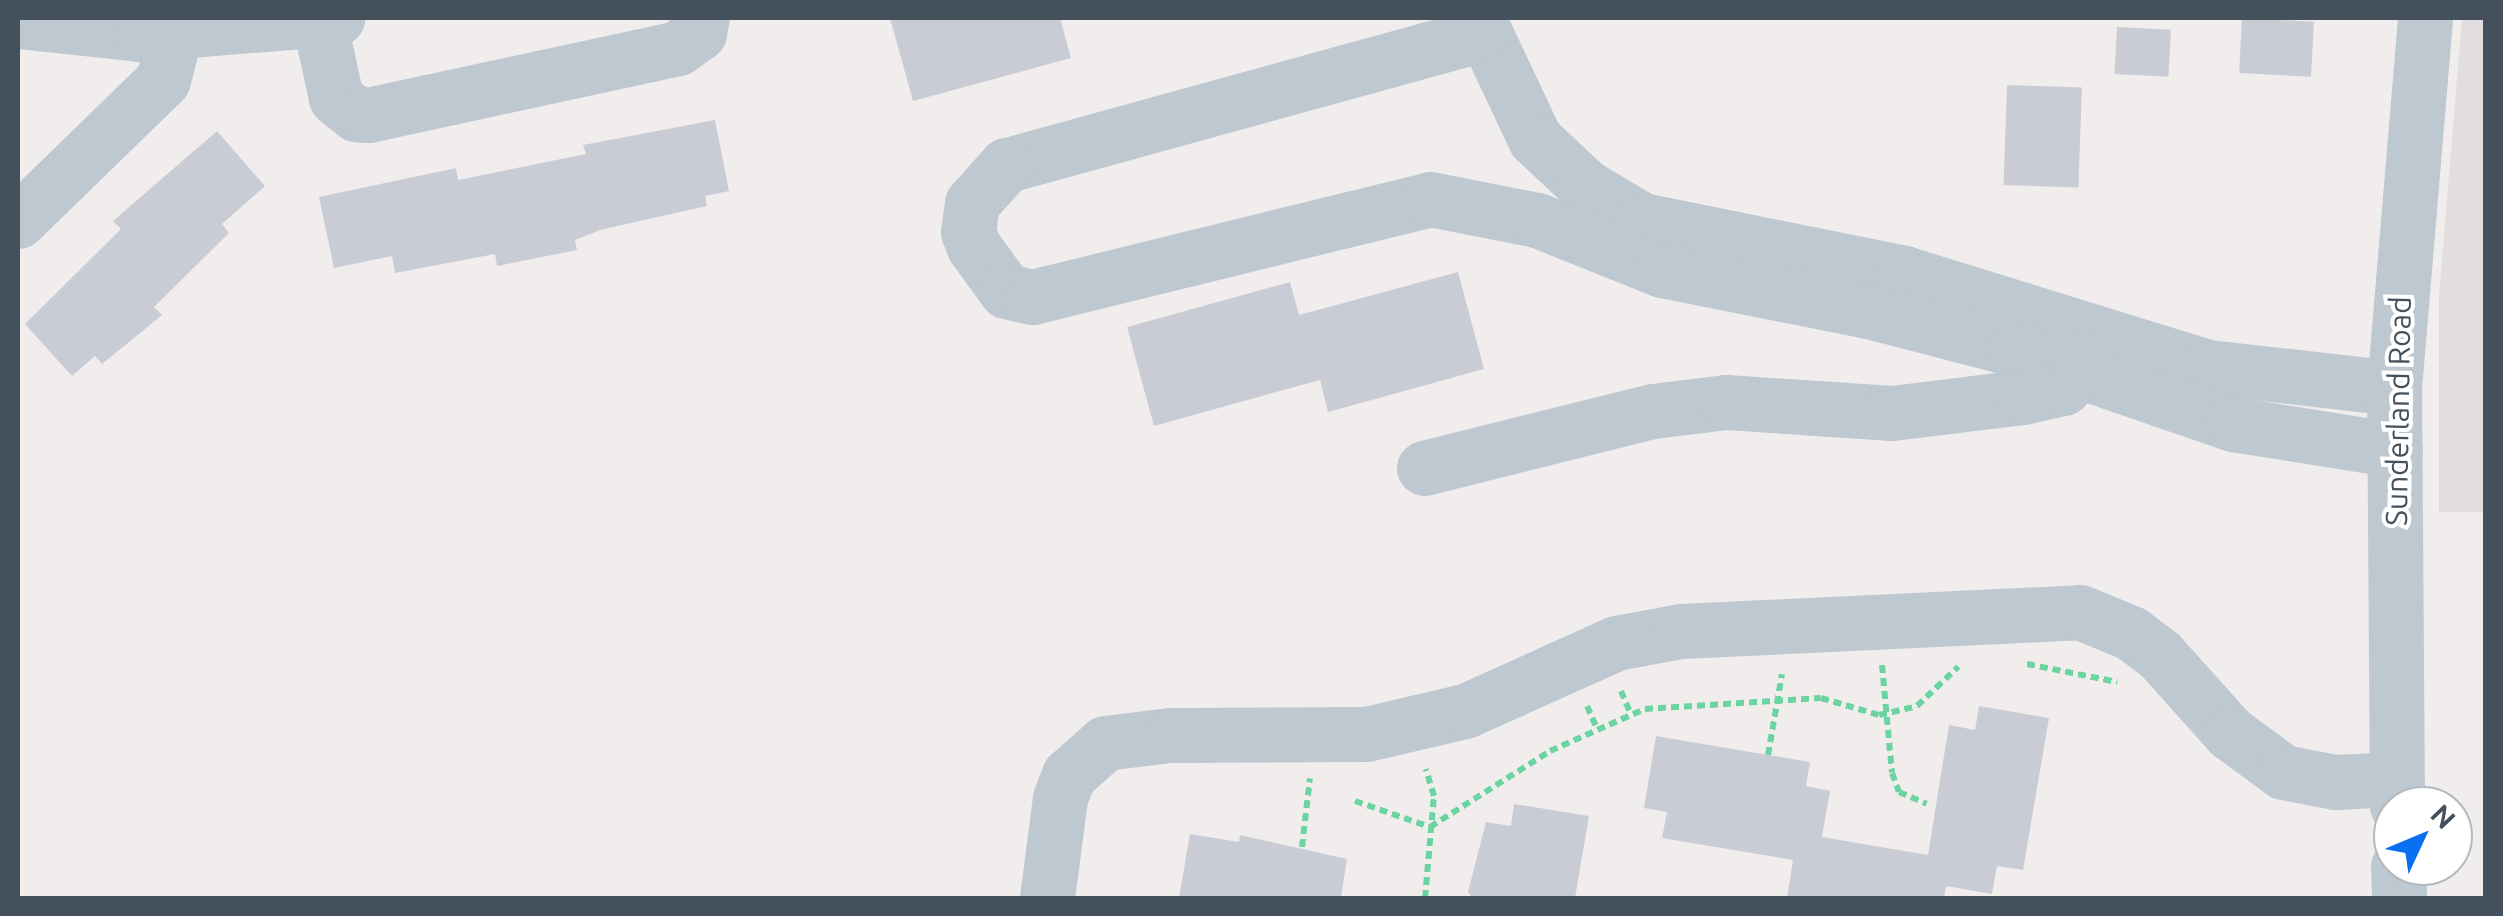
<!DOCTYPE html>
<html>
<head>
<meta charset="utf-8">
<style>
	body { margin:0 }
	#map { position:relative; width:2503px; height:916px; overflow:hidden; background:#f1eded; font-family:Ubuntu,sans-serif }
	div>[style] { position:absolute }
	.education>* { inset:0; background:#e2dedf }
	.building>* { inset:0; background:#c9ccd4; transform-origin:0 0 }
	.path>* { height:6px; margin-top:-3px; transform-origin:0; background:repeating-linear-gradient(90deg,#6cd4a0 0 8px,transparent 0 13px) }
	.minor>* { height:55px; margin:-27.5px; padding:0 27.5px; transform-origin:27.5px; border-radius:27.5px; background:#bdc8d1 }
	span { translate:-50% -50%; white-space:nowrap; text-align:center; line-height:1.15; -webkit-text-stroke:8px #fff; paint-order:stroke }
	.street-label { font-size:30px; color:#44515d }
	.frame { position:absolute; inset:0; border:20px solid #44515d; pointer-events:none }
	.north { position:absolute; left:2373px; top:786px; width:100px; height:100px; box-sizing:border-box; background:#fff; border:2px solid #b4b9be; border-radius:50%; rotate:46deg; font-size:28px; font-weight:700; line-height:40px; text-align:center; color:#44515d }
	.north::after { content:''; display:block; margin:auto; width:35px; height:45px; background:#086ff0; clip-path:polygon(50% 0,100% 100%,50% 72%,0 100%) }
</style>
</head>
<body>
<div id="map">
	<div class="education">
		<i style="clip-path:polygon(2462px 18px,2486px 18px,2486px 512px,2439px 512px,2439px 295px)"></i>
	</div>
	<div class="building">
		<i style="clip-path:polygon(890px 18px,1060px 18px,1071px 58px,913px 101px)"></i>
		<i style="left:2242px;top:18px;width:72px;height:55px;rotate:3deg"></i>
		<i style="left:2117px;top:27px;width:54px;height:47px;rotate:3deg"></i>
		<i style="left:2007px;top:85px;width:75px;height:100px;rotate:2deg"></i>
		<i style="clip-path:polygon(715px 120px,729px 191px,705px 196px,707px 206px,600px 230px,575px 240px,577px 250px,497px 266px,495px 254px,395px 273px,392px 256px,334px 268px,319px 197px,456px 168px,458px 180px,586px 154px,583px 145px)"></i>
		<i style="clip-path:polygon(217px 131px,265px 186px,222px 224px,229px 233px,154px 307px,162px 315px,102px 364px,95px 356px,72px 376px,25px 324px,121px 229px,113px 221px)"></i>
		<i style="clip-path:polygon(1458px 272px,1484px 369px,1328px 412px,1320px 380px,1154px 426px,1127px 327px,1290px 282px,1299px 315px)"></i>
		<i style="clip-path:polygon(1979px 706px,2049px 718px,2023px 870px,1997px 866px,1992px 894px,1946px 886px,1944px 898px,1787px 898px,1793px 860px,1662px 838px,1667px 812px,1644px 808px,1656px 736px,1810px 762px,1806px 786px,1830px 791px,1822px 837px,1928px 855px,1949px 725px,1975px 730px)"></i>
		<i style="clip-path:polygon(1514px 804px,1589px 816px,1575px 898px,1473px 898px,1468px 892px,1486px 822px,1511px 826px)"></i>
		<i style="clip-path:polygon(1190px 834px,1239px 842px,1240px 835px,1347px 859px,1341px 898px,1179px 898px)"></i>
	</div>
	<div class="path">
		<i style="left:2027px;top:664px;width:92px;rotate:11.3deg"></i>
		<i style="left:1882px;top:665px;width:108px;rotate:84.7deg"></i>
		<i style="left:1892px;top:773px;width:20px;rotate:70deg"></i>
		<i style="left:1899px;top:792px;width:30px;rotate:23deg"></i>
		<i style="left:1621px;top:691px;width:25px;rotate:67deg"></i>
		<i style="left:1587px;top:706px;width:24px;rotate:66deg"></i>
		<i style="left:1768px;top:755px;width:82px;rotate:-80.2deg"></i>
		<i style="left:1355px;top:801px;width:79px;rotate:19.1deg"></i>
		<i style="left:1430px;top:827px;width:142px;rotate:-32.3deg"></i>
		<i style="left:1550px;top:751px;width:104px;rotate:-23.9deg"></i>
		<i style="left:1645px;top:709px;width:176px;rotate:-3.6deg"></i>
		<i style="left:1821px;top:698px;width:60px;rotate:16.3deg"></i>
		<i style="left:1879px;top:715px;width:39px;rotate:-13deg"></i>
		<i style="left:1917px;top:706px;width:57px;rotate:-43.6deg"></i>
		<i style="left:1302px;top:847px;width:69px;rotate:-83.4deg"></i>
		<i style="left:1425px;top:898px;width:102px;rotate:-85deg"></i>
		<i style="left:1434px;top:796px;width:28px;rotate:-107deg"></i>
	</div>
	<div class="minor">
		<i style="left:1478px;top:18px;width:134px;rotate:64.8deg"></i>
		<i style="left:1535px;top:139px;width:69px;rotate:43.2deg"></i>
		<i style="left:1585px;top:186px;width:66px;rotate:30.8deg"></i>
		<i style="left:1642px;top:220px;width:267px;rotate:11.4deg"></i>
		<i style="left:1904px;top:273px;width:318px;rotate:17.2deg"></i>
		<i style="left:2208px;top:367px;width:187px;rotate:6.4deg"></i>
		<i style="left:319px;top:20px;width:80px;rotate:77.7deg"></i>
		<i style="left:336px;top:98px;width:26px;rotate:39deg"></i>
		<i style="left:356px;top:114px;width:12px;rotate:5deg"></i>
		<i style="left:368px;top:115px;width:317px;rotate:-12.2deg"></i>
		<i style="left:678px;top:48px;width:26px;rotate:-36deg"></i>
		<i style="left:699px;top:33px;width:15px;rotate:-79deg"></i>
		<i style="left:18px;top:21px;width:122px;rotate:6.1deg"></i>
		<i style="left:139px;top:34px;width:199px;rotate:-4.6deg"></i>
		<i style="left:1483px;top:34px;width:495px;rotate:164.6deg"></i>
		<i style="left:1006px;top:165px;width:51px;rotate:131.8deg"></i>
		<i style="left:972px;top:203px;width:29px;rotate:98deg"></i>
		<i style="left:968px;top:232px;width:16px;rotate:68deg"></i>
		<i style="left:974px;top:247px;width:54px;rotate:54deg"></i>
		<i style="left:1006px;top:291px;width:27px;rotate:13deg"></i>
		<i style="left:1032px;top:297px;width:410px;rotate:-13.8deg"></i>
		<i style="left:1430px;top:199px;width:109px;rotate:11.1deg"></i>
		<i style="left:1537px;top:220px;width:135px;rotate:21.8deg"></i>
		<i style="left:1662px;top:270px;width:210px;rotate:11.3deg"></i>
		<i style="left:1868px;top:311px;width:152px;rotate:14.5deg"></i>
		<i style="left:2015px;top:349px;width:231px;rotate:19deg"></i>
		<i style="left:2233px;top:424px;width:164px;rotate:9.1deg"></i>
		<i style="left:18px;top:221px;width:202px;rotate:-44.2deg"></i>
		<i style="left:163px;top:80px;width:49px;rotate:-75.7deg"></i>
		<i style="left:1424px;top:468px;width:236px;rotate:-14deg"></i>
		<i style="left:1653px;top:411px;width:74px;rotate:-7deg"></i>
		<i style="left:1726px;top:402px;width:166px;rotate:3.8deg"></i>
		<i style="left:1892px;top:413px;width:132px;rotate:-7deg"></i>
		<i style="left:2023px;top:397px;width:41px;rotate:-12.7deg"></i>
		<i style="left:2063px;top:388px;width:23px;rotate:-43deg"></i>
		<i style="left:2080px;top:372px;width:16px;rotate:-75deg"></i>
		<i style="left:2397px;top:806px;width:418px;rotate:-90.4deg"></i>
		<i style="left:2394px;top:388px;width:371px;rotate:-85.2deg"></i>
		<i style="left:2398px;top:866px;width:32px;rotate:88deg"></i>
		<i style="left:1047px;top:898px;width:101px;rotate:-82.6deg"></i>
		<i style="left:1060px;top:798px;width:25px;rotate:-69deg"></i>
		<i style="left:1069px;top:775px;width:48px;rotate:-41.6deg"></i>
		<i style="left:1105px;top:743px;width:65px;rotate:-7deg"></i>
		<i style="left:1170px;top:735px;width:196px;rotate:-0.3deg"></i>
		<i style="left:1366px;top:734px;width:102px;rotate:-13.1deg"></i>
		<i style="left:1465px;top:711px;width:166px;rotate:-24.2deg"></i>
		<i style="left:1616px;top:643px;width:66px;rotate:-10.5deg"></i>
		<i style="left:1681px;top:631px;width:399px;rotate:-2.7deg"></i>
		<i style="left:2080px;top:612px;width:55px;rotate:22.4deg"></i>
		<i style="left:2131px;top:633px;width:36px;rotate:37deg"></i>
		<i style="left:2160px;top:655px;width:105px;rotate:48.1deg"></i>
		<i style="left:2230px;top:733px;width:66px;rotate:36.3deg"></i>
		<i style="left:2283px;top:772px;width:53px;rotate:10.9deg"></i>
		<i style="left:2335px;top:782px;width:61px;rotate:-2.8deg"></i>
	</div>
	<div class="street-label">
		<span style="left:2398px;top:411px;rotate:-89deg">Sunderland Road</span>
	</div>
	<div class="frame"></div>
	<div class="north">N</div>
</div>
</body>
</html>
